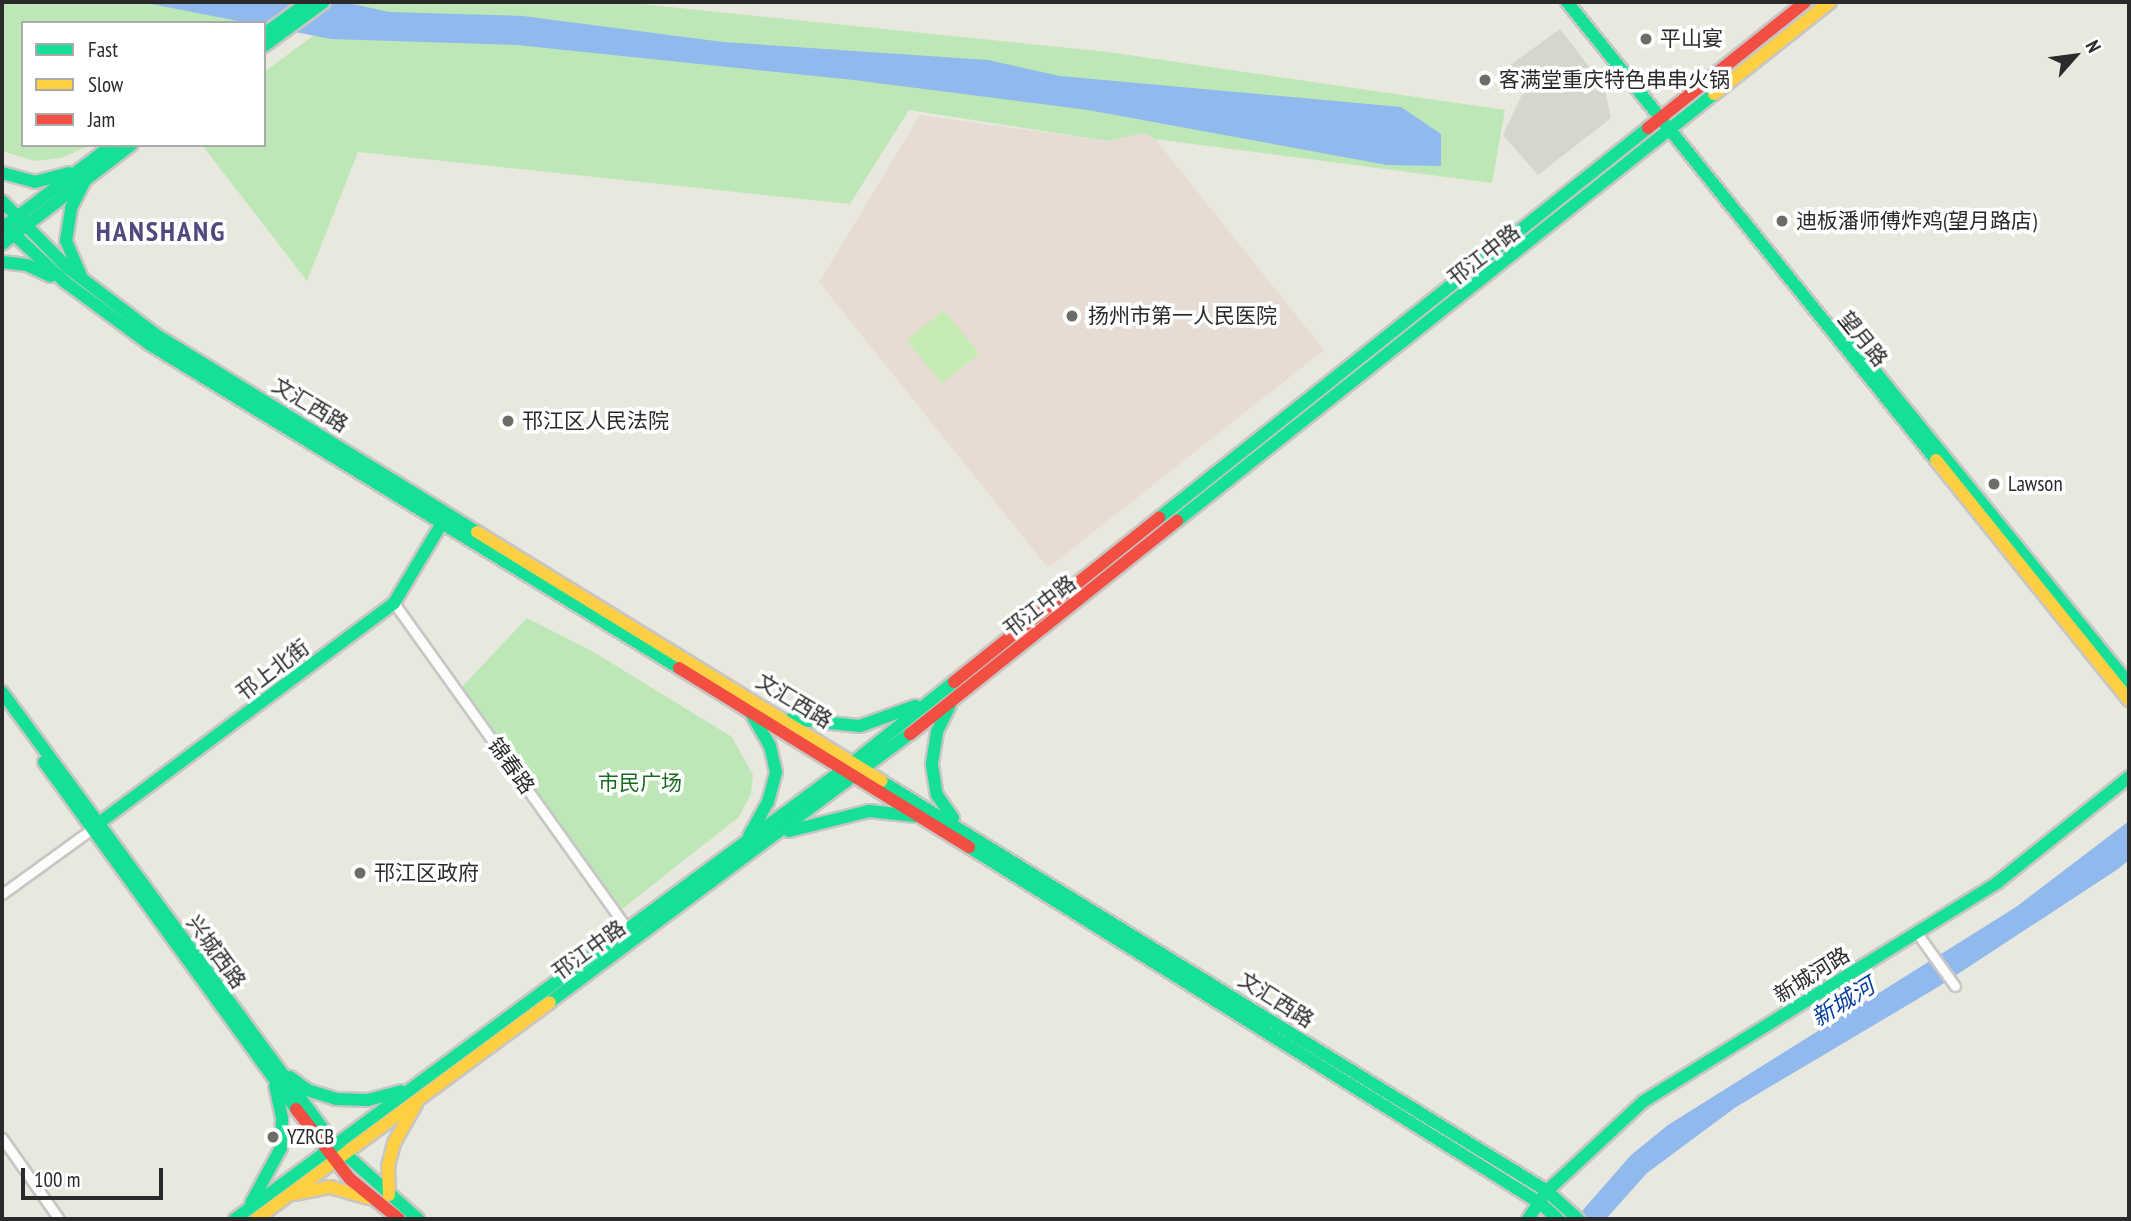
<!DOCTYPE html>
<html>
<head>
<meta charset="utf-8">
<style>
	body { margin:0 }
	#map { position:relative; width:2131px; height:1221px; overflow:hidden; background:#e9e8df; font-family:"PT Sans Narrow","Noto Sans SC",sans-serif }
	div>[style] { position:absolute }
	.medical>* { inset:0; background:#e7dcd4 }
	.green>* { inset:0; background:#bde7b6 }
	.pitch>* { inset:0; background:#c6ebb4; transform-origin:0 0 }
	.plaza>* { inset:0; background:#d7d6ce }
	.water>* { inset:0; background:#90b9ed }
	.roads { filter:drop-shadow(2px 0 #c7c6c5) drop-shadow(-2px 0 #c7c6c5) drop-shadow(0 2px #c7c6c5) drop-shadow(0 -2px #c7c6c5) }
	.street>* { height:9px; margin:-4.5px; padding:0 4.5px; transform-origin:4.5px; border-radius:4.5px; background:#fcfcfa }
	.fast>* { height:12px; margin:-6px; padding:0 6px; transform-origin:6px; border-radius:6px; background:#16e098 }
	.slow>* { height:12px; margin:-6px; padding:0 6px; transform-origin:6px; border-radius:6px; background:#ffcf43 }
	.jam>* { height:12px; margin:-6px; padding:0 6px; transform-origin:6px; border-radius:6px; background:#f24e42 }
	.dots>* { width:19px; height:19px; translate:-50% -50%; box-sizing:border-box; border:4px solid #fff; border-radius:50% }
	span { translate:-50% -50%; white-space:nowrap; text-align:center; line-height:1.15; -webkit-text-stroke:7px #fff; paint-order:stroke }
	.poi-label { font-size:21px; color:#2a2a2a }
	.left { translate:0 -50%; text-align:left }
	.street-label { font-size:21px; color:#2a2a2a }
	.park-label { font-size:21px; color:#176a1f }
	.water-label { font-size:23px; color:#083ea0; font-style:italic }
	.district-label { font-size:28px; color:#4f497d; font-weight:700; letter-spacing:2px }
	.frame { position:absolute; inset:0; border:4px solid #2a2a2a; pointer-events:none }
	.legend { position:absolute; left:21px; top:21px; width:245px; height:126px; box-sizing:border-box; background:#fff; border:2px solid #aaa; margin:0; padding:9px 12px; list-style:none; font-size:21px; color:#2a2a2a }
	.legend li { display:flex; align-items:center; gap:14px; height:35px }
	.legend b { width:35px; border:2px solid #aaa }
	.north { position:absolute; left:2040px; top:21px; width:70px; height:70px; -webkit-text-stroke:5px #fff; paint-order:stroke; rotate:62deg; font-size:19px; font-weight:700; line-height:28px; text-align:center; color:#2a2a2a }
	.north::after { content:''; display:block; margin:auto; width:24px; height:32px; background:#2a2a2a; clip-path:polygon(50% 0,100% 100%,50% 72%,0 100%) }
	.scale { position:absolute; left:21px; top:1168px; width:142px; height:32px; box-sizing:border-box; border:4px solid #2a2a2a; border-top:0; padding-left:9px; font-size:21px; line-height:24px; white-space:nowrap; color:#2a2a2a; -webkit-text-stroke:5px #fff; paint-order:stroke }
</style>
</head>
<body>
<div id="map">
	<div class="medical">
		<i style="clip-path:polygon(920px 115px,1107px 141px,1144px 133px,1155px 139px,1324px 350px,1048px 568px,819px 282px)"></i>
	</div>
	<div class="green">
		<i style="clip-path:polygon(2px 2px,286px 2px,258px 23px,23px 23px,23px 145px,91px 145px,61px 158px,35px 161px,2px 151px)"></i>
		<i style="clip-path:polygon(359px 2px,621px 2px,1108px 52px,1505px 110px,1492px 183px,1155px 139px,1144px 133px,1108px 141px,909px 110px,850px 204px,358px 152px,307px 281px,202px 145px,264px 145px,264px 72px)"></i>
		<i style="clip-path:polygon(527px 618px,592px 651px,732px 737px,753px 775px,751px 794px,739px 817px,622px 909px,459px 690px)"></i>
	</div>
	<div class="pitch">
		<i style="left:944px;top:310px;width:56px;height:48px;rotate:51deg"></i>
	</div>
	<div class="plaza">
		<i style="clip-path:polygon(1560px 29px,1604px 86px,1611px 118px,1538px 175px,1503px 135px,1526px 86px,1510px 65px)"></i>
	</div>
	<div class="water">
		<i style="clip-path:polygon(141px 2px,344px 2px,389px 12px,523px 16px,723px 42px,988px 60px,1060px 76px,1401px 107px,1441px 134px,1441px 166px,1387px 165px,1088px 110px,854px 80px,517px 45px,331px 39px)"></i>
		<i style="clip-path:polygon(2129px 821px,2129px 860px,2118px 869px,1938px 987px,1736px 1107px,1647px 1173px,1606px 1219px,1575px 1219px,1631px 1155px,1668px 1125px,2016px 907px)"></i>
	</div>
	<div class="roads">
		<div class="street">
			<i style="left:394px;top:603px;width:402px;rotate:54.4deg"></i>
			<i style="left:2px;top:894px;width:107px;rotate:-35.9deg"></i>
			<i style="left:1917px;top:933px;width:65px;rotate:54.4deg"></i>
			<i style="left:2px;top:1138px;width:99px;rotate:54.9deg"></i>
		</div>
		<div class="fast">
			<i style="left:1567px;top:2px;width:588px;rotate:51.14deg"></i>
			<i style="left:264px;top:34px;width:54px;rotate:-36deg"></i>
			<i style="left:264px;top:46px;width:74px;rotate:-36.3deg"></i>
			<i style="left:2px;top:173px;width:34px;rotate:15deg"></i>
			<i style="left:35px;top:182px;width:35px;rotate:-15deg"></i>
			<i style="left:2px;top:201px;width:94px;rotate:45.4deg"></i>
			<i style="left:68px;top:268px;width:109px;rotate:37.2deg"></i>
			<i style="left:155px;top:334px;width:378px;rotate:31.6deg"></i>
			<i style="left:2px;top:223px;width:86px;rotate:43.1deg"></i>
			<i style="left:65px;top:282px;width:104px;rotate:36.4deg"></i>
			<i style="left:149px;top:344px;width:621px;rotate:31.44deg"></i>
			<i style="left:9px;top:223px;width:129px;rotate:-37.1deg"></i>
			<i style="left:2px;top:244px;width:163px;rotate:-37.5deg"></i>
			<i style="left:2px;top:262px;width:25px;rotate:7deg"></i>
			<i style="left:27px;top:265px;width:26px;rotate:25deg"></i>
			<i style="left:81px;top:276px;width:38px;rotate:-113deg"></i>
			<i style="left:66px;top:241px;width:33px;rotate:-81deg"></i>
			<i style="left:71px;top:208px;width:29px;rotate:-63deg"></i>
			<i style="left:1852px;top:343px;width:439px;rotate:50.9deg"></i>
			<i style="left:1159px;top:518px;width:625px;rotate:-38.57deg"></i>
			<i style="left:1177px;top:521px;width:686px;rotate:-38.49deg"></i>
			<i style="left:2px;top:692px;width:561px;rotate:53.7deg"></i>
			<i style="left:334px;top:1144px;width:113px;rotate:41.8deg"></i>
			<i style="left:950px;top:705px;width:30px;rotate:116deg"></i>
			<i style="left:937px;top:732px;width:33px;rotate:99deg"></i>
			<i style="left:932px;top:765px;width:30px;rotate:81deg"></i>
			<i style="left:937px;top:795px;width:28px;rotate:55deg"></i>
			<i style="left:791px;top:719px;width:69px;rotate:5.8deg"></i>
			<i style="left:860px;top:726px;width:59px;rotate:-20deg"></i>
			<i style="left:44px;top:762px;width:429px;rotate:54deg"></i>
			<i style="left:881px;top:781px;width:782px;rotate:31.62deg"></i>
			<i style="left:1547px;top:1191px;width:42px;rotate:42.1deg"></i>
			<i style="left:95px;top:826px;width:373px;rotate:-36.7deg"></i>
			<i style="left:394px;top:603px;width:99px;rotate:-59deg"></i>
			<i style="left:789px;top:831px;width:82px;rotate:-14deg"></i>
			<i style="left:869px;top:811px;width:46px;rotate:6.2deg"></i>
			<i style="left:749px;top:836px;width:39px;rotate:-61deg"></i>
			<i style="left:768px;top:802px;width:31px;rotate:-75deg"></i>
			<i style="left:776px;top:772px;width:27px;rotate:-103deg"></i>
			<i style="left:770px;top:746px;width:36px;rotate:-120deg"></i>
			<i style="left:969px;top:847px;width:673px;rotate:31.94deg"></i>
			<i style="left:1540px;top:1203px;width:24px;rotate:42deg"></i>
			<i style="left:550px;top:1002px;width:449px;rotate:-36.7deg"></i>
			<i style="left:290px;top:1077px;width:21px;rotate:37deg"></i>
			<i style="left:307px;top:1090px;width:30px;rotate:17deg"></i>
			<i style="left:336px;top:1099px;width:32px;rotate:2deg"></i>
			<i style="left:368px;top:1100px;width:34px;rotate:-15deg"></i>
			<i style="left:251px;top:1203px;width:63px;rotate:-61.4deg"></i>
			<i style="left:281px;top:1148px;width:30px;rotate:-88deg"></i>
			<i style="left:282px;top:1118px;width:33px;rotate:-102deg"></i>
			<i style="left:235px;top:1219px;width:771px;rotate:-36.45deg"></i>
			<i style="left:855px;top:761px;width:127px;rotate:-38.6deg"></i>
			<i style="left:1528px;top:1219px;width:34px;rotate:-56deg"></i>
			<i style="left:1547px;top:1191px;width:132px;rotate:-42.9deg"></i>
			<i style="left:1644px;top:1101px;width:416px;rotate:-31.7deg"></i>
			<i style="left:1998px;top:882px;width:168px;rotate:-38.7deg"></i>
		</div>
		<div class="slow">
			<i style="left:1714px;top:94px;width:148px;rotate:-38.4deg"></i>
			<i style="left:1936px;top:460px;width:308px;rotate:51.2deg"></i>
			<i style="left:477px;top:532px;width:475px;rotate:31.6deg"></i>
			<i style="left:294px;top:1194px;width:37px;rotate:-11deg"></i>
			<i style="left:330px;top:1187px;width:40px;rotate:16deg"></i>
			<i style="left:389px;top:1195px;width:28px;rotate:-92deg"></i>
			<i style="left:388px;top:1167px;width:25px;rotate:-76deg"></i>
			<i style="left:394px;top:1143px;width:45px;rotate:-60.6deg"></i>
			<i style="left:256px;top:1219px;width:365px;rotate:-36.4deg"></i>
		</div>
		<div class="jam">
			<i style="left:1648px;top:128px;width:201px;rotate:-38.7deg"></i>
			<i style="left:679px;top:668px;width:341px;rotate:31.7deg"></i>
			<i style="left:954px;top:682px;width:263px;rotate:-38.7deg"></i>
			<i style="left:910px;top:734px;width:342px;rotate:-38.6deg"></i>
			<i style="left:296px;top:1109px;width:88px;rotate:52.4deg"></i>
			<i style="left:350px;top:1179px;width:63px;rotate:39.2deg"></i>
		</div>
	</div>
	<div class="dots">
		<i style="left:1646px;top:39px;background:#6d6c69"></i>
		<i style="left:1485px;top:80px;background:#6d6c69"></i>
		<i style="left:1782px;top:221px;background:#6d6c69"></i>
		<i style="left:1072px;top:316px;background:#6d6c69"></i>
		<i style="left:508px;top:421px;background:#6d6c69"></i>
		<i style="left:1994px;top:484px;background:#6d6c69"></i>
		<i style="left:360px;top:873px;background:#6d6c69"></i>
		<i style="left:273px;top:1137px;background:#6d6c69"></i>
	</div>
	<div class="poi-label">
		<span class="left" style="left:1660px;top:39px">平山宴</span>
		<span class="left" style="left:1499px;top:80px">客满堂重庆特色串串火锅</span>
		<span class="left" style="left:1796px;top:221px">迪板潘师傅炸鸡(望月路店)</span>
		<span class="left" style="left:1088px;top:316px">扬州市第一人民医院</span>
		<span class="left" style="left:522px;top:421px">邗江区人民法院</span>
		<span class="left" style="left:2008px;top:484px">Lawson</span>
		<span class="left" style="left:374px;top:873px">邗江区政府</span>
		<span class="left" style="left:287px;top:1137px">YZRCB</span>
	</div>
	<div class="street-label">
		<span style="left:1484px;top:255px;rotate:-38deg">邗江中路</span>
		<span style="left:1863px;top:339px;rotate:51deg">望月路</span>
		<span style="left:310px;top:405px;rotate:31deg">文汇西路</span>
		<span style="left:1040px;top:606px;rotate:-38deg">邗江中路</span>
		<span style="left:273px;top:670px;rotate:-37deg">邗上北街</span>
		<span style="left:794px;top:701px;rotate:31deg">文汇西路</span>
		<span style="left:511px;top:766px;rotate:54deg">锦春路</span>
		<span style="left:589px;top:950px;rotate:-36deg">邗江中路</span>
		<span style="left:216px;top:952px;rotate:54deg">兴城西路</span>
		<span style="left:1812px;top:975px;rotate:-32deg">新城河路</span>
		<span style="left:1276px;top:1000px;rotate:32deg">文汇西路</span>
	</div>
	<div class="park-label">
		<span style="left:640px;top:783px">市民广场</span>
	</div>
	<div class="water-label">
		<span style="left:1843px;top:1002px;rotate:-32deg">新城河</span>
	</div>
	<div class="district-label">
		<span style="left:161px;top:231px">HANSHANG</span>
	</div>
	<div class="frame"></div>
	<ul class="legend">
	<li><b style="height:9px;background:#16e098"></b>Fast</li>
	<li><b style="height:9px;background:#ffcf43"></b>Slow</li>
	<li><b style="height:9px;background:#f24e42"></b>Jam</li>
	</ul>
	<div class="north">N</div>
	<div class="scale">100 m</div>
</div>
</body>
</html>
